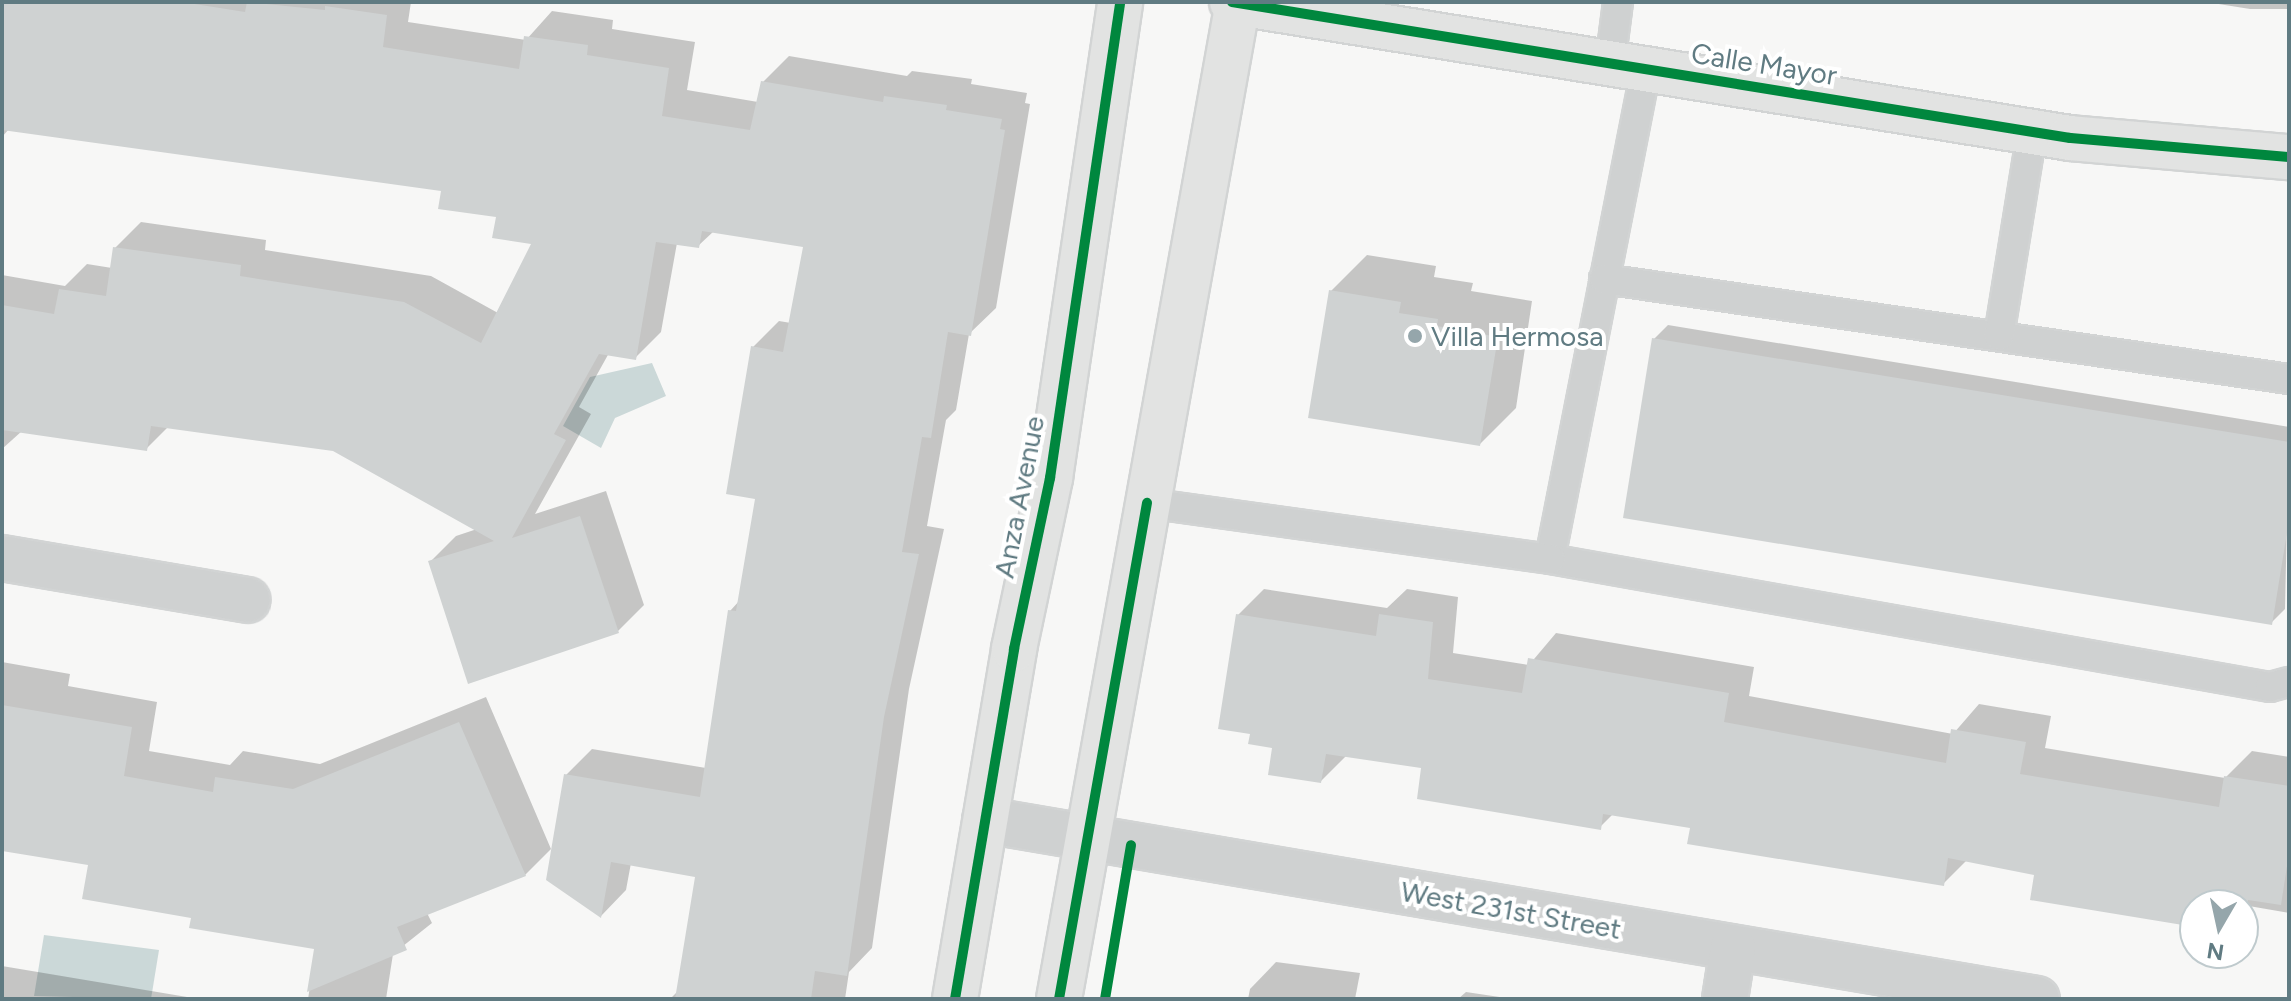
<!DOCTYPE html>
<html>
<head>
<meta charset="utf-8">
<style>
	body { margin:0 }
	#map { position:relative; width:2291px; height:1001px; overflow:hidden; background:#f7f7f6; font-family:Figtree,sans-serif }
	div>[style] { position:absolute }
	.water>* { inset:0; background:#cbd8d8 }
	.shadow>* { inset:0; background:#0003 }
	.building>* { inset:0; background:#cfd2d2 }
	.roads { filter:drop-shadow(2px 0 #d2d4d4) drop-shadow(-2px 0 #d2d4d4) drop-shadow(0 2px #d2d4d4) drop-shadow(0 -2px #d2d4d4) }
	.lane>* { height:28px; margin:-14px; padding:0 14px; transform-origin:14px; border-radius:14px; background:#cfd1d1 }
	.street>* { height:44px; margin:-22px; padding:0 22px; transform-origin:22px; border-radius:22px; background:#cfd1d1 }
	.secondary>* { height:44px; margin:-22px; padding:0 22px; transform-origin:22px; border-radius:22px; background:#e2e3e2 }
	.cycleway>* { height:10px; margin:-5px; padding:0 5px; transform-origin:5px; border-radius:5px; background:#00873e }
	.dots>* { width:22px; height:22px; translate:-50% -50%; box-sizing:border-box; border:4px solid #fff; border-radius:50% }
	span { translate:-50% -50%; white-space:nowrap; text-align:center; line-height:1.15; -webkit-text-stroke:8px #fff; paint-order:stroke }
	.street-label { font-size:28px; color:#607b82 }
	.poi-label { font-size:28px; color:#607b82 }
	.left { translate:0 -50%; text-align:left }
	.frame { position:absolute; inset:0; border:4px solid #607b82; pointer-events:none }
	.north { position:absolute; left:2179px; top:889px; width:80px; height:80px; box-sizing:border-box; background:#fff; border:2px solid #bfcacd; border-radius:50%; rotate:189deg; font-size:22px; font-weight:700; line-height:32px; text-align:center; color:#607b82 }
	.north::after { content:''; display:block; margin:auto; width:28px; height:36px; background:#95a6ab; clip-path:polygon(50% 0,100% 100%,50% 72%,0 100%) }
</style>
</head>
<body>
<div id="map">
	<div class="water">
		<i style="clip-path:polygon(652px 363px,666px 396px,615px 418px,601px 448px,563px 426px,590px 377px)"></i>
		<i style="clip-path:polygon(44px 935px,159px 950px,151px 999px,34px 996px)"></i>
	</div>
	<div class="shadow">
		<i style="clip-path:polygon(2px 2px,411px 2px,408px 22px,526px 40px,552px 11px,613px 20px,612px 29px,695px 42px,687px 90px,758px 102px,763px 82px,789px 56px,907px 76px,912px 71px,972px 79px,971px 84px,1027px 93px,1025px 103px,1030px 104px,996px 308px,969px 334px,956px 410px,946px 420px,927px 526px,944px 529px,909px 689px,872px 948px,849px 972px,845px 999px,670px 999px,677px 992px,698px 875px,631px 863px,626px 890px,601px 916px,566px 775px,592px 749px,706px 768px,730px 611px,740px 600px,757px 497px,753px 347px,779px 321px,791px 323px,805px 245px,714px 231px,698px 246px,677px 243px,661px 332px,635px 358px,609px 353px,579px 407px,591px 414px,535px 514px,606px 491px,644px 605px,618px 631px,430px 562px,456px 536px,477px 529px,334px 449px,169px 426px,146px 449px,22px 431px,2px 449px,2px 275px,65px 286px,87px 264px,112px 268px,115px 248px,141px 222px,266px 240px,265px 250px,431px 276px,498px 313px,534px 242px,498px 215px,443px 190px,9px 129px,2px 137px)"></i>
		<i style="clip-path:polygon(2206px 2px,2289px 2px,2289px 9px,2250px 9px)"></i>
		<i style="clip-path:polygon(1367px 255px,1436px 266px,1434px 277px,1473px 283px,1471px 291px,1532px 301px,1516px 408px,1480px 444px,1331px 291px)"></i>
		<i style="clip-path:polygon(1668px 325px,2289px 427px,2285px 609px,2271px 623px,1654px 339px)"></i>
		<i style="clip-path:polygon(1264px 589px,1387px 608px,1407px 589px,1458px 597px,1453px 653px,1529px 665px,1556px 633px,1754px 667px,1749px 696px,1953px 734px,1979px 704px,2051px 716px,2045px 748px,2225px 778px,2252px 751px,2289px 757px,2289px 913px,2243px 905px,2195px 905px,2195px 926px,2036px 873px,1967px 860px,1943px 884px,1692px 826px,1614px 813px,1600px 827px,1424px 766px,1347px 755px,1321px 781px,1252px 732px,1238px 615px)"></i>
		<i style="clip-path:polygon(2px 662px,70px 674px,68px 686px,157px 702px,149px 751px,230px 765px,243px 751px,320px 764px,486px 697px,551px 849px,525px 875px,427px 913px,432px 923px,393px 954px,386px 999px,308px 999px,316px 948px,193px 917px,91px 864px,2px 849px)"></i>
		<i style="clip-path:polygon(1276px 962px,1360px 973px,1355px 999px,1248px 999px,1250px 989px)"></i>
		<i style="clip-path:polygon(2px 966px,199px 999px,2px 999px)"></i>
		<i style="clip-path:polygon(1466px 992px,1513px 999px,1458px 999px)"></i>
	</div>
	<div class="building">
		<i style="clip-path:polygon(2px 2px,182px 2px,245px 12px,247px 2px,325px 10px,325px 6px,387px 15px,383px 47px,519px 69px,524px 36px,588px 45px,587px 55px,669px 68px,662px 116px,750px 130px,761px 81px,883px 102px,884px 96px,947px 105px,946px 110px,1002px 119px,1000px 129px,1005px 130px,971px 336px,948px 332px,931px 438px,922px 437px,902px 552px,919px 554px,884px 717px,847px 976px,815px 971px,811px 999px,675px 999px,695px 877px,611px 862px,601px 918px,546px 880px,564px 774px,700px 797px,728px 610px,736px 611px,755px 499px,726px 494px,751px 346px,783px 352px,803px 247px,702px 231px,699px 248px,656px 242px,636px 360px,599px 354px,554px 434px,566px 440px,512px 538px,580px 516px,619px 633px,468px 684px,428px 561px,494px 541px,333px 451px,151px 426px,147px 451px,2px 430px,2px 305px,54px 314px,59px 289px,106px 296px,113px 247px,241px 265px,240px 276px,404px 302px,481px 343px,531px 244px,492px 238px,496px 217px,438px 209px,441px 191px,2px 130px)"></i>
		<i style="clip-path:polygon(1329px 290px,1401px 302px,1399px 313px,1438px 319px,1437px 326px,1498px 337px,1480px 446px,1308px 418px)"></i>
		<i style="clip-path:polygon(1652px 338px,2289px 442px,2289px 520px,2272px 625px,1623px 518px)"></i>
		<i style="clip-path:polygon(1236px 614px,1376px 636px,1379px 614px,1433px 622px,1428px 679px,1522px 693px,1528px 658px,1729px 693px,1724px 722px,1946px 763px,1951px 729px,2026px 742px,2020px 774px,2219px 807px,2224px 776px,2289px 786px,2289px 853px,2281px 905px,2248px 900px,2247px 910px,2243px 905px,2195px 902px,2195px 927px,2030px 900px,2034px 875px,1948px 858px,1944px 886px,1687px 844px,1690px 828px,1603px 814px,1601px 830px,1417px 799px,1421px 768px,1326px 754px,1321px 783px,1268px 775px,1272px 748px,1248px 744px,1250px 734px,1218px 729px)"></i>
		<i style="clip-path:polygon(2px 705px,132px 727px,124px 776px,213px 792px,215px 777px,293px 789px,459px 722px,526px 876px,397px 927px,407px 950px,307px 992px,314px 949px,189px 928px,191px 918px,82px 899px,88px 865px,2px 851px)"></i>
	</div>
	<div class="roads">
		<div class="lane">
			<i style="left:1610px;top:64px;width:63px;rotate:-82.6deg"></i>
			<i style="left:1646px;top:69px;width:499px;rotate:101.1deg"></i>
			<i style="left:1550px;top:559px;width:731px;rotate:10.08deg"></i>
			<i style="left:2270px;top:687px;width:20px;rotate:-15deg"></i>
			<i style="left:1604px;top:279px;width:692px;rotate:8.31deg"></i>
			<i style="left:1999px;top:336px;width:207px;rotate:-80.8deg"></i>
			<i style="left:1147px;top:503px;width:407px;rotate:7.9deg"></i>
		</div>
		<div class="street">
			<i style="left:2px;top:558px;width:249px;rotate:9.7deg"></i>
			<i style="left:985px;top:820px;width:1067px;rotate:9.66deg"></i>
			<i style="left:1725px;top:999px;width:52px;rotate:-81.1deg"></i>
		</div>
		<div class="secondary">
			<i style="left:1232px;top:2px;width:849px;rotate:9.22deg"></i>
			<i style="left:2070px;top:138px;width:220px;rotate:5deg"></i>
			<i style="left:955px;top:999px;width:355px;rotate:-80.4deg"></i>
			<i style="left:1014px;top:649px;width:175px;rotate:-78.1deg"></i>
			<i style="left:1050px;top:478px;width:481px;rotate:-81.6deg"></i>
			<i style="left:1059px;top:999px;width:1013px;rotate:-79.82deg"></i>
		</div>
	</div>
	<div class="cycleway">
		<i style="left:1232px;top:2px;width:849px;rotate:9.22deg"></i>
		<i style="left:2070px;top:138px;width:220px;rotate:5deg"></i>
		<i style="left:955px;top:999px;width:355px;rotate:-80.4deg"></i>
		<i style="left:1014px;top:649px;width:175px;rotate:-78.1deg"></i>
		<i style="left:1050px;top:478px;width:481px;rotate:-81.6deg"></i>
		<i style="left:1059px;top:999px;width:504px;rotate:-79.94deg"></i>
		<i style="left:1105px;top:999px;width:156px;rotate:-80.4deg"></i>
	</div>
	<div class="dots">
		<i style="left:1415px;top:336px;background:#95a6ab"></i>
	</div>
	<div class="street-label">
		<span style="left:1764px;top:64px;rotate:9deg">Calle Mayor</span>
		<span style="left:1019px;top:497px;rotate:-79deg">Anza Avenue</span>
		<span style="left:1511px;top:910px;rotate:10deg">West 231st Street</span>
	</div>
	<div class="poi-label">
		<span class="left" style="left:1431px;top:336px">Villa Hermosa</span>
	</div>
	<div class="frame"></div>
	<div class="north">N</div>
</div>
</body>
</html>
